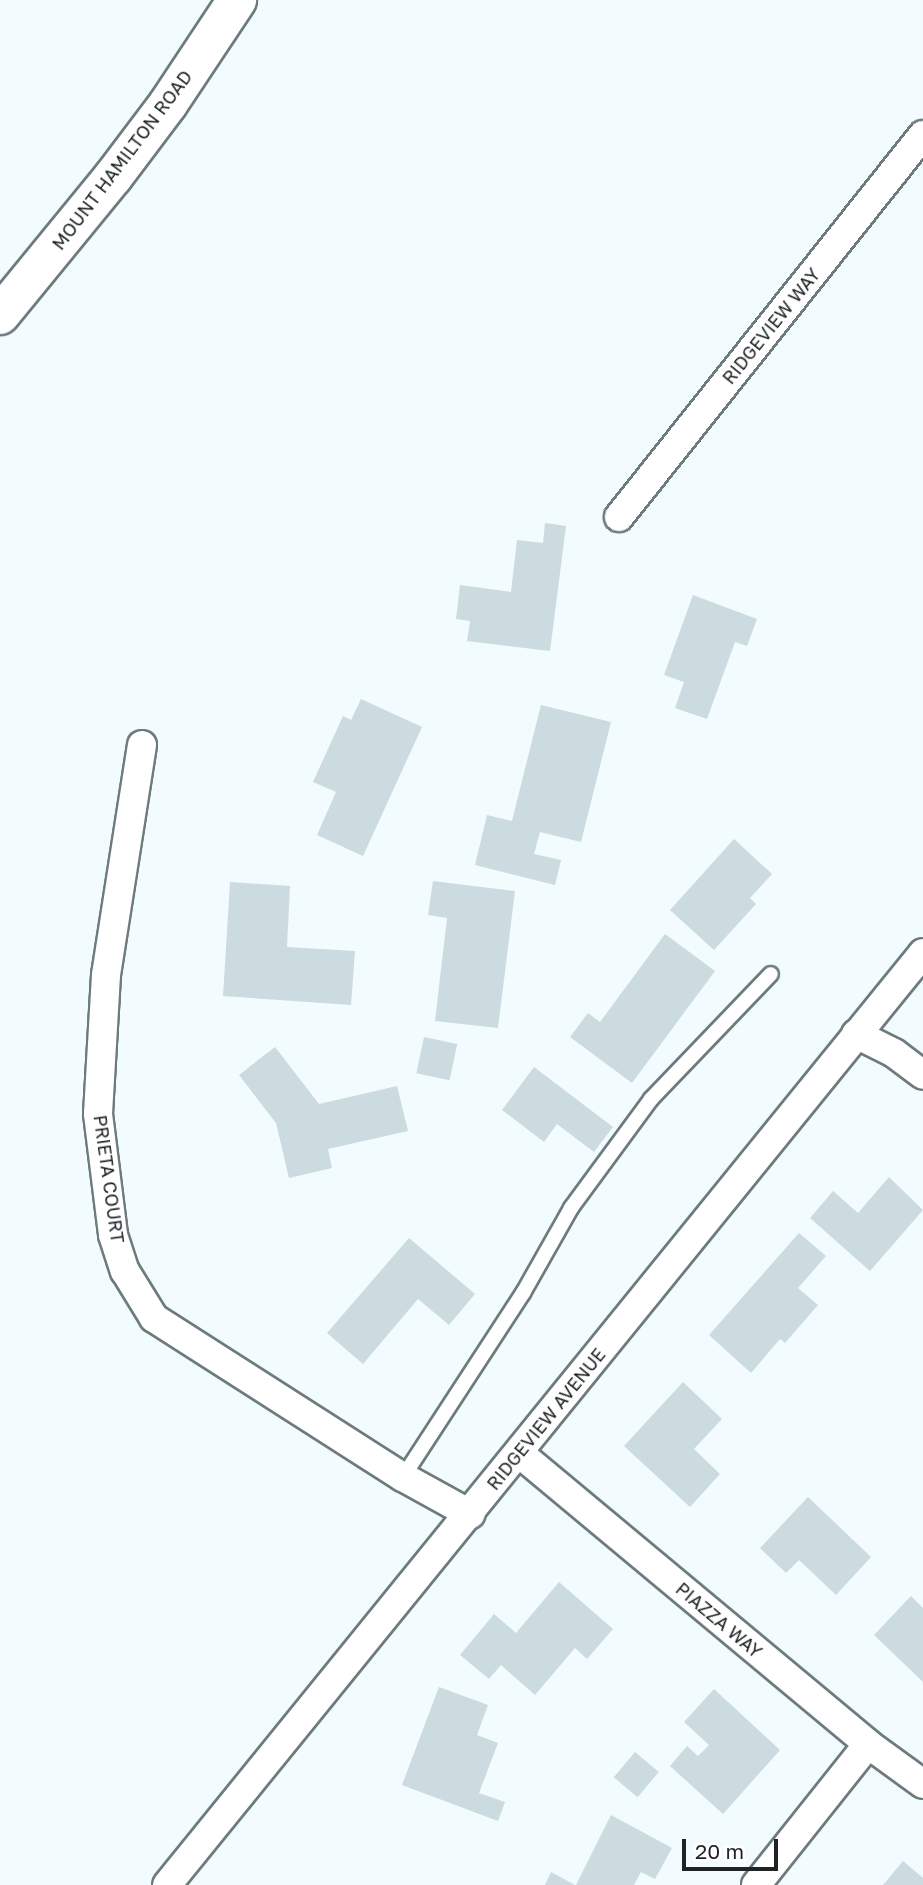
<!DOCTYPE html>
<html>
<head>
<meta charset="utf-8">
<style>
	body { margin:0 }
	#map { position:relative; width:923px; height:1885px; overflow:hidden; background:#f2fbfe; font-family:"Golos Text",sans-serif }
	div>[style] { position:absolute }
	.building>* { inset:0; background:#cbdbdf; transform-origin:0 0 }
	.roads { filter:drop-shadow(2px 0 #6d7b7f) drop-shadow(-2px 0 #6d7b7f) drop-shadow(0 2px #6d7b7f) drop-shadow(0 -2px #6d7b7f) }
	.service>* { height:14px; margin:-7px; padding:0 7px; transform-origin:7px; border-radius:7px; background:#fff }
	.minor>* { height:28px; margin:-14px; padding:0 14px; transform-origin:14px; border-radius:14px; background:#fff }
	.secondary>* { height:38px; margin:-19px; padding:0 19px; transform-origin:19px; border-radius:19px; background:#fff }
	span { translate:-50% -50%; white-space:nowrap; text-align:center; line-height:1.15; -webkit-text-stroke:6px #fff; paint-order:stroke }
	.street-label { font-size:18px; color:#1e2325 }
	.scale { position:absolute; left:682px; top:1839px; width:96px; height:32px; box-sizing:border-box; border:4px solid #1e2325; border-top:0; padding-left:9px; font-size:21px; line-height:24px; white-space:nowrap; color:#1e2325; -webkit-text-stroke:5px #fff; paint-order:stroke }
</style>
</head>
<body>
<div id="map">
	<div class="building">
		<i style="clip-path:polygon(545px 523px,566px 526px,550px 651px,467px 641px,470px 621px,456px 619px,460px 585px,511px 592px,517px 540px,543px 543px)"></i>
		<i style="clip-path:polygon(693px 595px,757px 619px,747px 646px,735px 642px,707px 719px,675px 708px,684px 682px,664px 675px)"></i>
		<i style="clip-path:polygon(361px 699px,422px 727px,363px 856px,317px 835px,336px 792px,313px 782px,343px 716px,351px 720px)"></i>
		<i style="clip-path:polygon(541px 705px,611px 722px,581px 842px,540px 832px,534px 854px,561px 860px,555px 885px,475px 865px,487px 815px,512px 821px)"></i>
		<i style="clip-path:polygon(734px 839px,772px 874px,750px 898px,756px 904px,714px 950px,670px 910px)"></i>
		<i style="clip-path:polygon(433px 881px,515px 891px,498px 1028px,435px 1021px,447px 918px,428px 915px)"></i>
		<i style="clip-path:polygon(230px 882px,290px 886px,287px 947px,355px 951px,351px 1005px,223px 996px)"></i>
		<i style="clip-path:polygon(665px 934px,715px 971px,632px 1083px,570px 1037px,588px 1013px,600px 1022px)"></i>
		<i style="left:424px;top:1037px;width:34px;height:37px;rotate:12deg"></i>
		<i style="clip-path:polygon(275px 1047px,319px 1104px,397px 1086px,408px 1131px,328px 1149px,332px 1168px,289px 1178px,276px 1123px,239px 1075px)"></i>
		<i style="clip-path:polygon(534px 1067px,613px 1127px,594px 1152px,557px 1124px,544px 1142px,502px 1110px)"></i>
		<i style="clip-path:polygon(889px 1177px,923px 1210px,870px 1271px,810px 1218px,833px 1191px,858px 1213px)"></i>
		<i style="clip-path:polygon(799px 1233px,826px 1256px,798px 1288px,818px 1305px,785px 1343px,780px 1339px,751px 1373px,709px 1335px)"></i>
		<i style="clip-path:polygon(409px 1238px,475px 1294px,449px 1325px,418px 1299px,363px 1364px,327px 1333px)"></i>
		<i style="clip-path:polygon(683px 1382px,722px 1419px,694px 1449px,720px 1474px,690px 1507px,624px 1446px)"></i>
		<i style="clip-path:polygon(808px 1497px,871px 1557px,836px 1595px,799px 1560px,786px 1573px,760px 1548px)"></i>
		<i style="clip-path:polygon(559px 1582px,613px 1629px,587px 1659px,575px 1648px,535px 1695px,501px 1665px,489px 1679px,460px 1655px,494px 1614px,516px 1633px)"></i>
		<i style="clip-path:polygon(911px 1596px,923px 1608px,923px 1682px,874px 1635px)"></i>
		<i style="clip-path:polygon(439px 1687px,488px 1705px,477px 1735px,498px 1743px,479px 1793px,505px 1802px,498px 1821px,402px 1785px)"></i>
		<i style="clip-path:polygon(714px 1689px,780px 1750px,723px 1814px,670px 1766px,687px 1746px,698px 1756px,709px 1745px,684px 1722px)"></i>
		<i style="left:635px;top:1752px;width:31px;height:33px;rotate:40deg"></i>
		<i style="clip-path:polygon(611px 1815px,672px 1848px,655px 1879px,641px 1872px,634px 1885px,576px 1885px)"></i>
		<i style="clip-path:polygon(903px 1861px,923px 1878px,923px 1885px,883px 1885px)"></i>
		<i style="clip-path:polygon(551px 1872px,575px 1885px,545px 1885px)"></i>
	</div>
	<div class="roads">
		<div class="service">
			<i style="left:403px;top:1477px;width:220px;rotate:-56.9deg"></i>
			<i style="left:523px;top:1293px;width:98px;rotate:-60.5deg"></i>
			<i style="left:571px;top:1208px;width:135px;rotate:-53.7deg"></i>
			<i style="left:651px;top:1099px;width:173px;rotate:-46.2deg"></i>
		</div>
		<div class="minor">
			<i style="left:619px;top:517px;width:488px;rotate:-51.5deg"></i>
			<i style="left:142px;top:745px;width:233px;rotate:98.9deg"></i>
			<i style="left:106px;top:975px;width:139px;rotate:93.3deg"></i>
			<i style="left:98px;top:1114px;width:122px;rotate:82.9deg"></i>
			<i style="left:113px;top:1235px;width:38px;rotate:72deg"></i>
			<i style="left:125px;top:1271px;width:55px;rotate:58.3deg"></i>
			<i style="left:154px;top:1318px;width:295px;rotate:32.6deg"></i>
			<i style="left:403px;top:1477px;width:77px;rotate:28.9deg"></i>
			<i style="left:856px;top:1034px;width:42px;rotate:26.6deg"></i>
			<i style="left:894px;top:1053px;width:36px;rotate:37deg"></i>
			<i style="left:519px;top:1453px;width:454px;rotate:39.8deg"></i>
			<i style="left:868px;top:1744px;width:68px;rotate:36deg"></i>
			<i style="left:167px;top:1885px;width:1200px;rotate:-50.95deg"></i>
			<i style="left:756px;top:1885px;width:180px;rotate:-51.5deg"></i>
		</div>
		<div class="secondary">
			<i style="left:0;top:315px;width:178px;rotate:-50.7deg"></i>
			<i style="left:113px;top:177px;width:91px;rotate:-53deg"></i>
			<i style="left:168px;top:104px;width:125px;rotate:-56.4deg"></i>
		</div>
	</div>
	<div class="street-label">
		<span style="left:122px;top:160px;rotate:-53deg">MOUNT HAMILTON ROAD</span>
		<span style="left:771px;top:326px;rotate:-51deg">RIDGEVIEW WAY</span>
		<span style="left:109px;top:1179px;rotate:82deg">PRIETA COURT</span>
		<span style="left:546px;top:1419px;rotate:-51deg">RIDGEVIEW AVENUE</span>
		<span style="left:719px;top:1620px;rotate:40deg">PIAZZA WAY</span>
	</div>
	<div class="scale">20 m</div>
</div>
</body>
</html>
